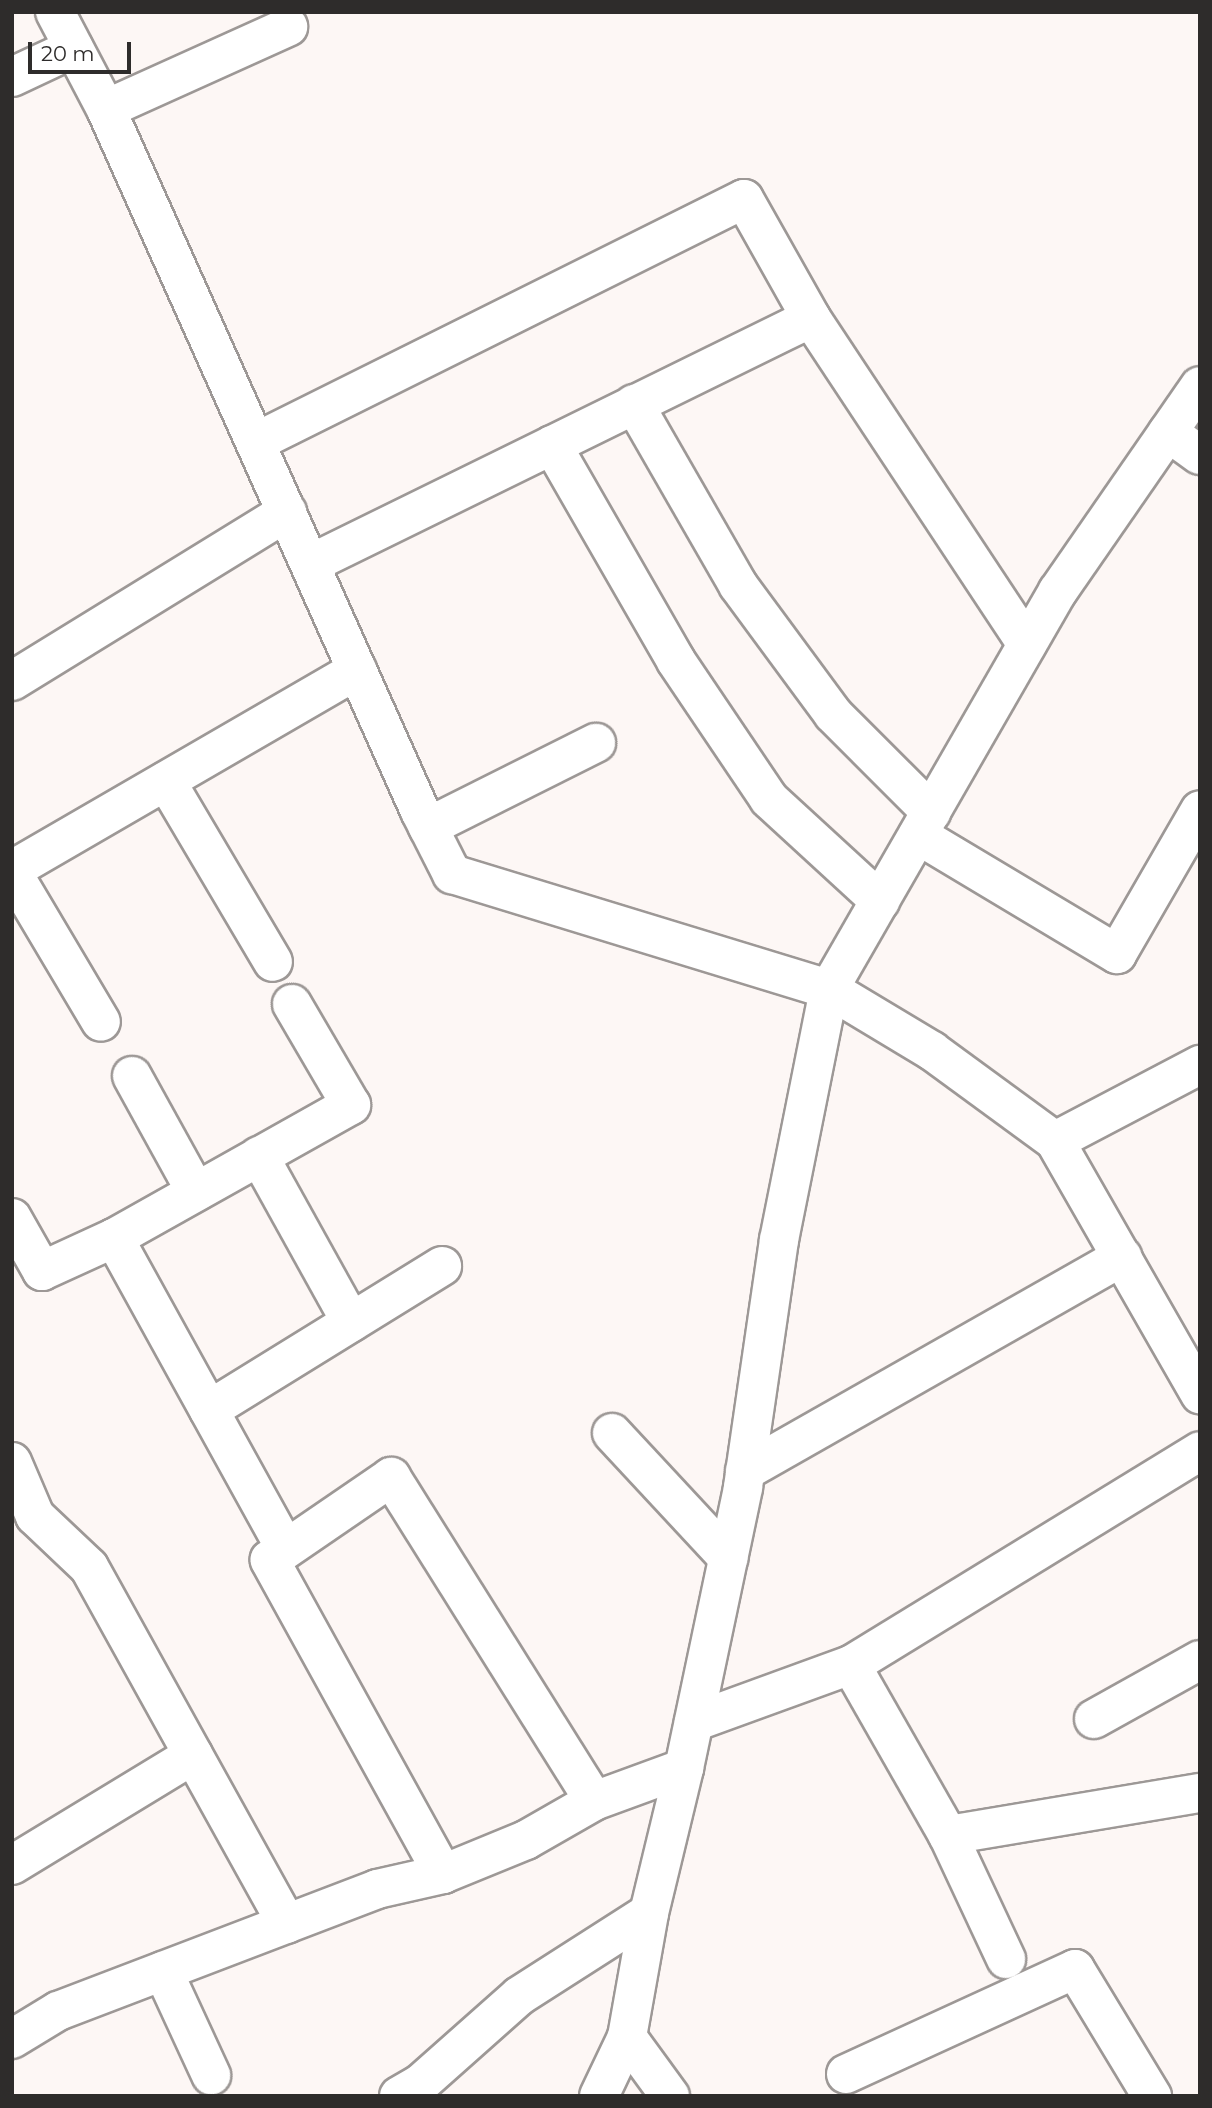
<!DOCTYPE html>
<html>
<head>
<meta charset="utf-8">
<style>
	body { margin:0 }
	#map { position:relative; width:1212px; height:2108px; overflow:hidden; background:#fdf7f5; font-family:Montserrat,sans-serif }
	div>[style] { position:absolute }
	.roads { filter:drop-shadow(2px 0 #9d9896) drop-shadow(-2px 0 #9d9896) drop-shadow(0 2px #9d9896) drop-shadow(0 -2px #9d9896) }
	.street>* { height:38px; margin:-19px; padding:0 19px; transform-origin:19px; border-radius:19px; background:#fff }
	.secondary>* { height:38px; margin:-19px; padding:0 19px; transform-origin:19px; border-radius:19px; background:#fff }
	span { translate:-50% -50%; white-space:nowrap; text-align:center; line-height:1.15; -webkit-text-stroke:5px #fff; paint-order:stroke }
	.frame { position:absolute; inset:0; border:14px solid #2e2c2b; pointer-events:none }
	.scale { position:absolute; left:28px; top:42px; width:103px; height:32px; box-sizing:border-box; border:4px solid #2e2c2b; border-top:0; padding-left:9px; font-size:21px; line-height:24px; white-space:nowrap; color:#2e2c2b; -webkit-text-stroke:5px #fff; paint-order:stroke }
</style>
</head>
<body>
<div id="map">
	<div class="roads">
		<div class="street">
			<i style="left:55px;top:12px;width:110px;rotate:62.3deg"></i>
			<i style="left:106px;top:109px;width:769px;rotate:65.9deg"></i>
			<i style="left:420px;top:811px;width:71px;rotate:63.1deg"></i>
			<i style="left:452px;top:874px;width:394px;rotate:17deg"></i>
			<i style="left:829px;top:989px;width:120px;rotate:31deg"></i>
			<i style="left:932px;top:1051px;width:152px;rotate:36.2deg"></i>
			<i style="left:1055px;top:1141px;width:292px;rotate:60.2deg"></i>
			<i style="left:12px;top:77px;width:68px;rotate:-25.1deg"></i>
			<i style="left:106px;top:109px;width:200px;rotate:-24.3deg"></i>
			<i style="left:634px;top:404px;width:209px;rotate:60.1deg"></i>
			<i style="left:738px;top:585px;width:160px;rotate:53.6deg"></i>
			<i style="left:833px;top:714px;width:139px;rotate:45deg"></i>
			<i style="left:1168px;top:432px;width:39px;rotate:36deg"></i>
			<i style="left:256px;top:442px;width:545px;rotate:-26.47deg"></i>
			<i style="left:744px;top:199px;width:137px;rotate:60.6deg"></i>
			<i style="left:811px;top:318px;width:391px;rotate:56.5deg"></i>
			<i style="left:552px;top:445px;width:249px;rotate:60.1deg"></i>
			<i style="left:676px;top:661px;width:166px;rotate:56deg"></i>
			<i style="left:769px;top:799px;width:151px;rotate:42.6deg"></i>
			<i style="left:310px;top:564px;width:558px;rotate:-26.15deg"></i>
			<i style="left:12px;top:681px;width:323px;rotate:-31.6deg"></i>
			<i style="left:166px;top:781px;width:210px;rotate:59.4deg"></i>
			<i style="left:428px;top:827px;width:188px;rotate:-26.6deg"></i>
			<i style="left:918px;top:835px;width:232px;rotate:30.9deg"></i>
			<i style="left:1117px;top:954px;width:166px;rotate:-60deg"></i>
			<i style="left:12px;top:870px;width:399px;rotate:-30.1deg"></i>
			<i style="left:12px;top:872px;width:174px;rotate:59.3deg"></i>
			<i style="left:132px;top:1076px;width:132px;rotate:61.1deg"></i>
			<i style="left:1055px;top:1141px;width:164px;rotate:-27.7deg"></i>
			<i style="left:259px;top:1156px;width:190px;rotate:61deg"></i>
			<i style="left:12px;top:1218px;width:61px;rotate:60.5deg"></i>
			<i style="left:42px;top:1271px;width:79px;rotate:-24.6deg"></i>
			<i style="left:114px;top:1238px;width:272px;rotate:-29.3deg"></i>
			<i style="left:351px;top:1105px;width:117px;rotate:-120.3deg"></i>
			<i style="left:114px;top:1238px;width:355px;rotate:61.1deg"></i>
			<i style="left:209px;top:1410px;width:274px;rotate:-31.7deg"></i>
			<i style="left:612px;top:1433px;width:171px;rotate:47.1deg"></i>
			<i style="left:12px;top:1462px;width:59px;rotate:66.9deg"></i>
			<i style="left:35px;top:1516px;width:74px;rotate:43.4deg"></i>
			<i style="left:89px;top:1567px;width:408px;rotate:61deg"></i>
			<i style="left:745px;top:1471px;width:434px;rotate:-29.6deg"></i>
			<i style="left:851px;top:1665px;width:196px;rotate:60.3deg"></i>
			<i style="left:948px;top:1835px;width:137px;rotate:64.9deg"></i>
			<i style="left:1094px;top:1719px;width:121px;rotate:-29.1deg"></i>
			<i style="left:694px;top:1722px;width:167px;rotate:-20deg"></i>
			<i style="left:851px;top:1665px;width:409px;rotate:-31.5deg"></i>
			<i style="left:948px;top:1835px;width:255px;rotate:-9.5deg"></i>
			<i style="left:12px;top:1865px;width:212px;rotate:-31.3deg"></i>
			<i style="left:443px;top:1874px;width:359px;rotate:-118.9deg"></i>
			<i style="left:270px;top:1560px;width:147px;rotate:-34.4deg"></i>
			<i style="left:391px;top:1477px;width:382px;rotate:57.9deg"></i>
			<i style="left:163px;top:1971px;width:115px;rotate:65.2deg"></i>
			<i style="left:627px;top:2037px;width:73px;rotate:53.9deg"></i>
			<i style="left:12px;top:2039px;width:54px;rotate:-31.3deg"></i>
			<i style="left:58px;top:2011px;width:342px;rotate:-20.9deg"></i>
			<i style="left:377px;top:1889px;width:68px;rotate:-12.8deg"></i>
			<i style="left:443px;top:1874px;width:90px;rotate:-22.3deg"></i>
			<i style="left:526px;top:1840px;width:78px;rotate:-29.8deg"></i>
			<i style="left:594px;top:1801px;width:96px;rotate:-20.1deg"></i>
			<i style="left:846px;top:2074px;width:252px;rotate:-24.6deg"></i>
			<i style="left:1075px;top:1969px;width:149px;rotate:58.8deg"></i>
			<i style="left:399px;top:2096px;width:24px;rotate:-30deg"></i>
			<i style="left:420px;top:2084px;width:132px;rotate:-41.6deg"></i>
			<i style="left:519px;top:1996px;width:154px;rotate:-32.6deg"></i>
		</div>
		<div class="secondary">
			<i style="left:599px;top:2096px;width:65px;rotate:-64.6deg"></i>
			<i style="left:627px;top:2037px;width:126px;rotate:-79.9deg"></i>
			<i style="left:649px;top:1913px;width:149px;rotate:-76.4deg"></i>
			<i style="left:684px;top:1768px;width:287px;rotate:-78.1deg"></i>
			<i style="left:743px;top:1487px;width:250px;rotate:-81.7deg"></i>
			<i style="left:779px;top:1240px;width:256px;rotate:-78.7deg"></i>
			<i style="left:829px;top:989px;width:459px;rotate:-60.1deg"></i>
			<i style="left:1058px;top:591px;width:249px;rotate:-55.3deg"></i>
		</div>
	</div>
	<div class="frame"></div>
	<div class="scale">20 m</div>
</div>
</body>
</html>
